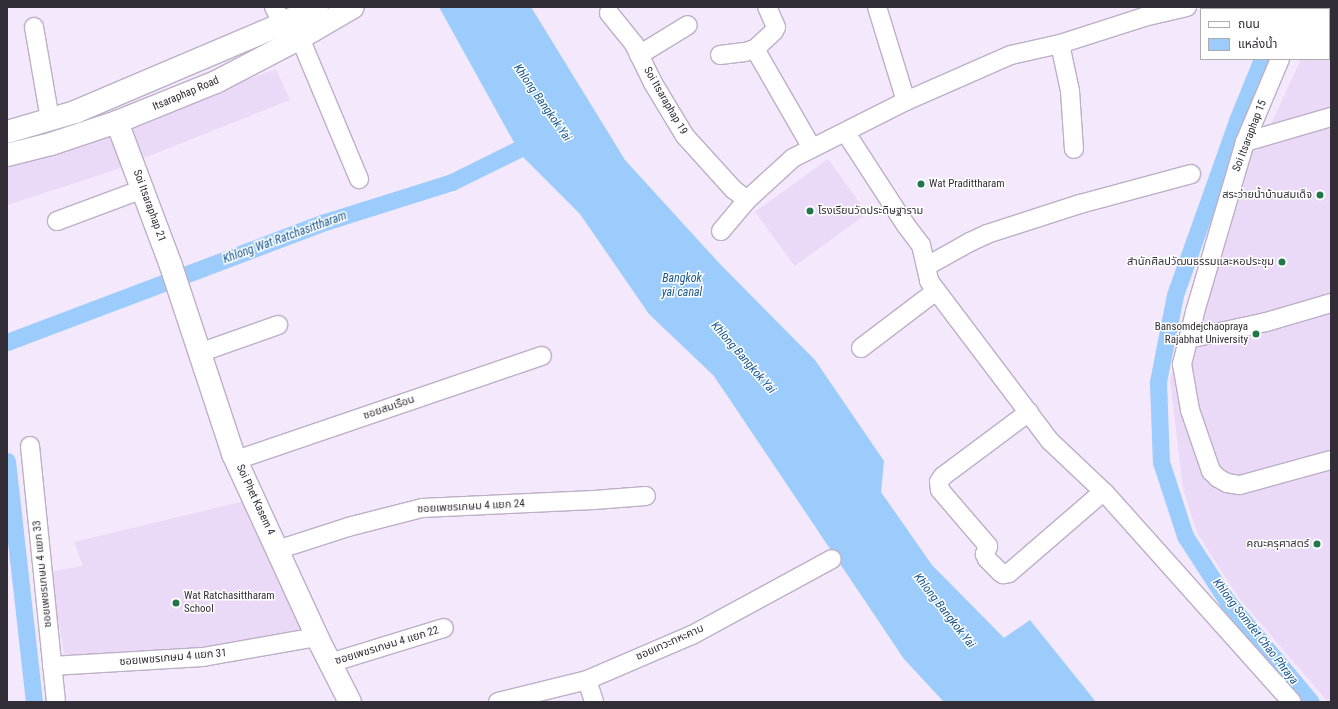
<!DOCTYPE html>
<html>
<head>
<meta charset="utf-8">
<style>
	body { margin:0 }
	#map { position:relative; width:1338px; height:709px; overflow:hidden; background:#f3e8fc; font-family:"Roboto Condensed","Noto Sans Thai",sans-serif }
	div>[style] { position:absolute }
	.built>* { inset:0; background:#ebd9f8; transform-origin:0 0 }
	.water>* { inset:0; background:#9cccfc }
	.canal>* { height:17px; margin:-8.5px; padding:0 8.5px; transform-origin:8.5px; border-radius:8.5px; background:#9cccfc }
	.roads { filter:drop-shadow(1px 0 #bcafc6) drop-shadow(-1px 0 #bcafc6) drop-shadow(0 1px #bcafc6) drop-shadow(0 -1px #bcafc6) }
	.minor>* { height:18px; margin:-9px; padding:0 9px; transform-origin:9px; border-radius:9px; background:#fff }
	.tertiary>* { height:22px; margin:-11px; padding:0 11px; transform-origin:11px; border-radius:11px; background:#fff }
	.secondary>* { height:22px; margin:-11px; padding:0 11px; transform-origin:11px; border-radius:11px; background:#fff }
	.dots>* { width:11px; height:11px; translate:-50% -50%; box-sizing:border-box; border:2px solid #fff; border-radius:50% }
	span { translate:-50% -50%; white-space:nowrap; text-align:center; line-height:1.15; -webkit-text-stroke:3px #fff; paint-order:stroke }
	.street-label { font-size:11px; color:#322d36 }
	.poi-label { font-size:11px; color:#322d36 }
	.left { translate:0 -50%; text-align:left }
	.right { translate:-100% -50%; text-align:right }
	.water-label { font-size:12px; color:#18588e; font-style:italic }
	.frame { position:absolute; inset:0; border:8px solid #322d36; pointer-events:none }
	.legend { position:absolute; left:1200px; top:8px; width:130px; height:52px; box-sizing:border-box; background:#fff; border:1px solid #adabaf; margin:0; padding:5px 7px; list-style:none; font-size:12px; color:#322d36 }
	.legend li { display:flex; align-items:center; gap:8px; height:20px }
	.legend b { width:20px; border:1px solid #adabaf }
</style>
</head>
<body>
<div id="map">
	<div class="built">
		<i style="clip-path:polygon(1325px 7px,1331px 7px,1331px 702px,1328px 702px,1239px 598px,1197px 533px,1183px 489px,1170px 379px,1193px 290px,1238px 150px,1259px 150px,1301px 59px,1329px 59px,1329px 9px,1324px 9px)"></i>
		<i style="clip-path:polygon(276px 69px,290px 100px,109px 172px,7px 205px,7px 166px,17px 164px)"></i>
		<i style="left:828px;top:159px;width:67px;height:90px;rotate:54deg"></i>
		<i style="clip-path:polygon(249px 500px,312px 635px,242px 649px,65px 658px,50px 572px,83px 566px,74px 542px)"></i>
	</div>
	<div class="water">
		<i style="clip-path:polygon(439px 7px,531px 7px,625px 160px,719px 263px,815px 360px,884px 461px,881px 492px,932px 565px,1004px 638px,1030px 620px,1096px 702px,944px 702px,904px 659px,714px 376px,649px 314px,580px 214px,521px 155px)"></i>
	</div>
	<div class="canal">
		<i style="left:1282px;top:9px;width:2px;rotate:-63deg"></i>
		<i style="left:1262px;top:59px;width:64px;rotate:112.1deg"></i>
		<i style="left:1238px;top:118px;width:188px;rotate:109.6deg"></i>
		<i style="left:1175px;top:295px;width:89px;rotate:101.1deg"></i>
		<i style="left:1158px;top:382px;width:80px;rotate:87.9deg"></i>
		<i style="left:1161px;top:462px;width:78px;rotate:72deg"></i>
		<i style="left:1185px;top:536px;width:77px;rotate:57.1deg"></i>
		<i style="left:1227px;top:601px;width:131px;rotate:50.3deg"></i>
		<i style="left:7px;top:342px;width:340px;rotate:-20.7deg"></i>
		<i style="left:325px;top:222px;width:133px;rotate:-17.5deg"></i>
		<i style="left:452px;top:182px;width:97px;rotate:-26.3deg"></i>
		<i style="left:7px;top:461px;width:243px;rotate:83.6deg"></i>
	</div>
	<div class="roads">
		<div class="minor">
			<i style="left:274px;top:7px;width:19px;rotate:62deg"></i>
			<i style="left:877px;top:7px;width:98px;rotate:72.9deg"></i>
			<i style="left:1302px;top:9px;width:2px;rotate:-90deg"></i>
			<i style="left:609px;top:13px;width:40px;rotate:51deg"></i>
			<i style="left:634px;top:44px;width:43px;rotate:64deg"></i>
			<i style="left:653px;top:83px;width:62px;rotate:58.9deg"></i>
			<i style="left:685px;top:136px;width:72px;rotate:47.8deg"></i>
			<i style="left:733px;top:189px;width:18px;rotate:38deg"></i>
			<i style="left:34px;top:27px;width:94px;rotate:80.2deg"></i>
			<i style="left:300px;top:38px;width:153px;rotate:67.3deg"></i>
			<i style="left:1060px;top:44px;width:48px;rotate:78deg"></i>
			<i style="left:1070px;top:91px;width:58px;rotate:86.1deg"></i>
			<i style="left:755px;top:49px;width:114px;rotate:60.1deg"></i>
			<i style="left:639px;top:55px;width:57px;rotate:-31.5deg"></i>
			<i style="left:720px;top:55px;width:25px;rotate:-7deg"></i>
			<i style="left:745px;top:52px;width:10px;rotate:-17deg"></i>
			<i style="left:755px;top:49px;width:26px;rotate:-43deg"></i>
			<i style="left:774px;top:31px;width:4px;rotate:-63deg"></i>
			<i style="left:776px;top:27px;width:22px;rotate:-114deg"></i>
			<i style="left:1280px;top:59px;width:90px;rotate:112.9deg"></i>
			<i style="left:1245px;top:142px;width:177px;rotate:106.4deg"></i>
			<i style="left:1195px;top:312px;width:54px;rotate:104deg"></i>
			<i style="left:1182px;top:364px;width:47px;rotate:80.1deg"></i>
			<i style="left:1190px;top:410px;width:65px;rotate:71deg"></i>
			<i style="left:1211px;top:471px;width:10px;rotate:45deg"></i>
			<i style="left:1218px;top:478px;width:10px;rotate:29deg"></i>
			<i style="left:1227px;top:483px;width:13px;rotate:9deg"></i>
			<i style="left:1240px;top:485px;width:94px;rotate:-15.4deg"></i>
			<i style="left:846px;top:133px;width:108px;rotate:57deg"></i>
			<i style="left:905px;top:224px;width:26px;rotate:53deg"></i>
			<i style="left:921px;top:245px;width:37px;rotate:77deg"></i>
			<i style="left:929px;top:281px;width:201px;rotate:52.9deg"></i>
			<i style="left:1050px;top:441px;width:76px;rotate:43.4deg"></i>
			<i style="left:1105px;top:493px;width:280px;rotate:48.2deg"></i>
			<i style="left:1245px;top:142px;width:90px;rotate:-16.2deg"></i>
			<i style="left:57px;top:221px;width:92px;rotate:-20.4deg"></i>
			<i style="left:721px;top:231px;width:40px;rotate:-50deg"></i>
			<i style="left:747px;top:200px;width:62px;rotate:-42.4deg"></i>
			<i style="left:793px;top:158px;width:127px;rotate:-26.8deg"></i>
			<i style="left:906px;top:101px;width:115px;rotate:-23.7deg"></i>
			<i style="left:1011px;top:55px;width:50px;rotate:-12.7deg"></i>
			<i style="left:1060px;top:44px;width:88px;rotate:-17.8deg"></i>
			<i style="left:1144px;top:17px;width:44px;rotate:-13.1deg"></i>
			<i style="left:927px;top:266px;width:49px;rotate:-29.2deg"></i>
			<i style="left:970px;top:242px;width:19px;rotate:-25deg"></i>
			<i style="left:987px;top:234px;width:98px;rotate:-17.9deg"></i>
			<i style="left:1080px;top:204px;width:115px;rotate:-15.1deg"></i>
			<i style="left:1188px;top:339px;width:80px;rotate:-12.3deg"></i>
			<i style="left:1266px;top:322px;width:68px;rotate:-16.3deg"></i>
			<i style="left:861px;top:348px;width:94px;rotate:-37.2deg"></i>
			<i style="left:199px;top:353px;width:84px;rotate:-19.5deg"></i>
			<i style="left:1029px;top:412px;width:107px;rotate:143.3deg"></i>
			<i style="left:943px;top:476px;width:7px;rotate:124deg"></i>
			<i style="left:939px;top:482px;width:8px;rotate:83deg"></i>
			<i style="left:940px;top:490px;width:74px;rotate:49.4deg"></i>
			<i style="left:988px;top:546px;width:9px;rotate:111deg"></i>
			<i style="left:985px;top:554px;width:5px;rotate:68deg"></i>
			<i style="left:987px;top:559px;width:18px;rotate:45deg"></i>
			<i style="left:1000px;top:572px;width:4px;rotate:34deg"></i>
			<i style="left:1003px;top:574px;width:6px;rotate:-9deg"></i>
			<i style="left:1009px;top:573px;width:124px;rotate:-40.8deg"></i>
			<i style="left:30px;top:446px;width:257px;rotate:84.2deg"></i>
			<i style="left:236px;top:460px;width:323px;rotate:-18.8deg"></i>
			<i style="left:277px;top:550px;width:75px;rotate:-17.9deg"></i>
			<i style="left:348px;top:527px;width:76px;rotate:-14.4deg"></i>
			<i style="left:422px;top:508px;width:172px;rotate:-2.7deg"></i>
			<i style="left:594px;top:500px;width:52px;rotate:-4.4deg"></i>
			<i style="left:330px;top:663px;width:119px;rotate:-17.1deg"></i>
			<i style="left:52px;top:666px;width:151px;rotate:-3.4deg"></i>
			<i style="left:203px;top:657px;width:116px;rotate:-10deg"></i>
			<i style="left:587px;top:680px;width:23px;rotate:72deg"></i>
			<i style="left:498px;top:702px;width:92px;rotate:-13.9deg"></i>
			<i style="left:587px;top:680px;width:114px;rotate:-23.2deg"></i>
			<i style="left:692px;top:635px;width:159px;rotate:-28.5deg"></i>
		</div>
		<div class="tertiary">
			<i style="left:117px;top:122px;width:154px;rotate:69.4deg"></i>
			<i style="left:171px;top:266px;width:198px;rotate:71.7deg"></i>
			<i style="left:233px;top:454px;width:201px;rotate:65.3deg"></i>
			<i style="left:317px;top:637px;width:73px;rotate:63.1deg"></i>
		</div>
		<div class="secondary">
			<i style="left:7px;top:132px;width:71px;rotate:-16.4deg"></i>
			<i style="left:75px;top:112px;width:215px;rotate:-23deg"></i>
			<i style="left:273px;top:28px;width:49px;rotate:-25.5deg"></i>
			<i style="left:7px;top:155px;width:45px;rotate:-14deg"></i>
			<i style="left:51px;top:144px;width:70px;rotate:-18.4deg"></i>
			<i style="left:117px;top:122px;width:107px;rotate:-22deg"></i>
			<i style="left:216px;top:82px;width:95px;rotate:-27.6deg"></i>
			<i style="left:300px;top:38px;width:61px;rotate:-30.3deg"></i>
		</div>
	</div>
	<div class="dots">
		<i style="left:921px;top:184px;background:#21774a"></i>
		<i style="left:1320px;top:195px;background:#21774a"></i>
		<i style="left:810px;top:211px;background:#21774a"></i>
		<i style="left:1282px;top:262px;background:#21774a"></i>
		<i style="left:1256px;top:334px;background:#21774a"></i>
		<i style="left:1317px;top:544px;background:#21774a"></i>
		<i style="left:176px;top:603px;background:#21774a"></i>
	</div>
	<div class="street-label">
		<span style="left:186px;top:94px;rotate:-23deg">Itsaraphap Road</span>
		<span style="left:665px;top:101px;rotate:60deg">Soi Itsaraphap 19</span>
		<span style="left:1250px;top:136px;rotate:-69deg">Soi Itsaraphap 15</span>
		<span style="left:149px;top:206px;rotate:70deg">Soi Itsaraphap 21</span>
		<span style="left:389px;top:408px;rotate:-19deg">ซอยสมเรือน</span>
		<span style="left:255px;top:500px;rotate:65deg">Soi Phet Kasem 4</span>
		<span style="left:471px;top:507px;rotate:-3deg">ซอยเพชรเกษม 4 แยก 24</span>
		<span style="left:43px;top:574px;rotate:-96deg">ซอยเพชรเกษม 4 แยก 33</span>
		<span style="left:670px;top:643px;rotate:-24deg">ซอยเทวะทหะคาม</span>
		<span style="left:387px;top:646px;rotate:-17deg">ซอยเพชรเกษม 4 แยก 22</span>
		<span style="left:173px;top:658px;rotate:-5deg">ซอยเพชรเกษม 4 แยก 31</span>
	</div>
	<div class="poi-label">
		<span class="left" style="left:929px;top:184px">Wat Pradittharam</span>
		<span class="right" style="left:1312px;top:195px">สระว่ายน้ำบ้านสมเด็จ</span>
		<span class="left" style="left:818px;top:211px">โรงเรียนวัดประดิษฐาราม</span>
		<span class="right" style="left:1274px;top:262px">สำนักศิลปวัฒนธรรมและหอประชุม</span>
		<span class="right" style="left:1248px;top:334px">Bansomdejchaopraya<br>Rajabhat University</span>
		<span class="right" style="left:1309px;top:544px">คณะครุศาสตร์</span>
		<span class="left" style="left:184px;top:603px">Wat Ratchasittharam<br>School</span>
	</div>
	<div class="water-label">
		<span style="left:542px;top:103px;rotate:55deg">Khlong Bangkok Yai</span>
		<span style="left:285px;top:238px;rotate:-20deg">Khlong Wat Ratchasittharam</span>
		<span style="left:682px;top:286px">Bangkok<br>yai canal</span>
		<span style="left:743px;top:358px;rotate:49deg">Khlong Bangkok Yai</span>
		<span style="left:944px;top:611px;rotate:52deg">Khlong Bangkok Yai</span>
		<span style="left:1255px;top:632px;rotate:52deg">Khlong Somdet Chao Phraya</span>
	</div>
	<div class="frame"></div>
	<ul class="legend">
	<li><b style="height:5px;background:#fff"></b>ถนน</li>
	<li><b style="height:11px;background:#9cccfc"></b>แหล่งน้ำ</li>
	</ul>
</div>
</body>
</html>
